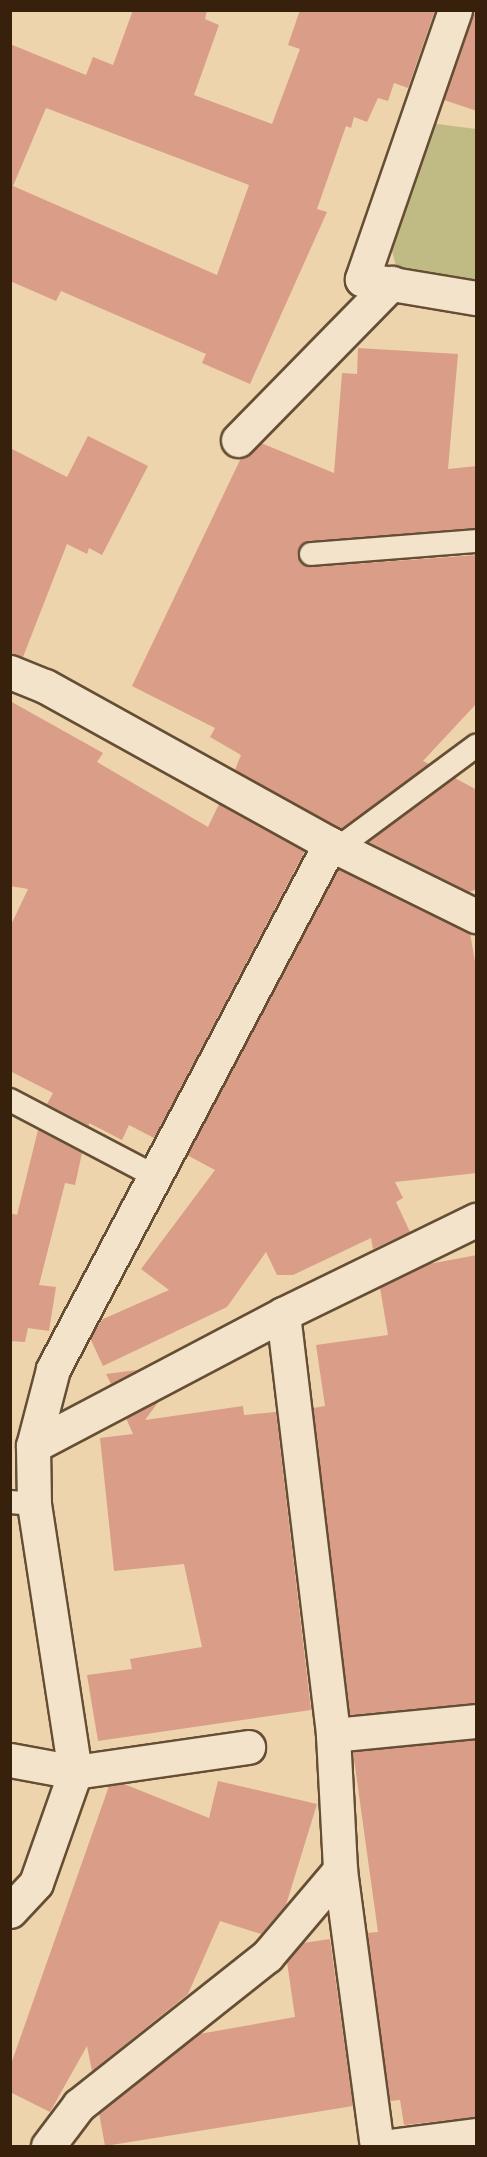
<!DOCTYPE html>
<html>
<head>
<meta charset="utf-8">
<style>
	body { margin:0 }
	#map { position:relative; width:487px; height:2157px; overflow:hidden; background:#edd4ad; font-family:"IM FELL DW Pica",serif }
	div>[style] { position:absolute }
	.green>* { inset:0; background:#c0bb84 }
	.building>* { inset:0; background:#da9d88 }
	.roads { filter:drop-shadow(2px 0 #654e34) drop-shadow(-2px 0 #654e34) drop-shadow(0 2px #654e34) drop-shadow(0 -2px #654e34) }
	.lane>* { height:22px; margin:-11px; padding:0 11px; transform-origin:11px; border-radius:11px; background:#f3e3ca }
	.street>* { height:33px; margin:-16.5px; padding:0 16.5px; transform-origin:16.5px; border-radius:16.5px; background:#f3e3ca }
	span { translate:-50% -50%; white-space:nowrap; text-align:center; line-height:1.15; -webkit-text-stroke:5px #f3e3ca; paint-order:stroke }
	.frame { position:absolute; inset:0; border:12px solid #38210c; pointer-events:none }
</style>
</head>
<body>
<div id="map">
	<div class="green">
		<i style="clip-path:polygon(430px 123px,476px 129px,476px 280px,396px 266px,391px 247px)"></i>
	</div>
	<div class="building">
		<i style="clip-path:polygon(evenodd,133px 10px,207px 10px,205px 19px,219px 25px,194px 95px,272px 124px,300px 49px,288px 45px,300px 10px,435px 10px,408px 88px,394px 83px,388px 101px,378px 98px,367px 122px,354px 117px,351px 128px,346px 126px,317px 209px,327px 212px,250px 384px,202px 363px,206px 354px,61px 291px,56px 301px,10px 281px,10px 44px,86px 75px,93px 57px,113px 65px,133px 10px,46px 108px,249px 185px,217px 275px,13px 186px,46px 108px)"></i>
		<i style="clip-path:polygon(473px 10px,477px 10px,477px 111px,444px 100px)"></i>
		<i style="clip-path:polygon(358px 348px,458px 354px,448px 469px,477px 466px,477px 528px,310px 541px,299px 548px,298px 556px,305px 566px,312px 567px,477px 555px,477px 703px,423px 761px,429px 764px,341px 829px,235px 770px,241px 755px,210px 737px,215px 728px,132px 686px,241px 458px,261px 443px,334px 473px,342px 373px,357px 374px)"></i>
		<i style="clip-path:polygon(88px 436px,148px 466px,102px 555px,89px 548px,87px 554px,67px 544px,23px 657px,10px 654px,10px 448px,67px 477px)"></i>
		<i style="clip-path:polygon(10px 701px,103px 753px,97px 762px,208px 827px,219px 804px,305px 851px,154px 1138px,129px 1125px,122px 1140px,89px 1123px,89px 1126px,47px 1104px,53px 1093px,10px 1071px,10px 927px,28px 889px,10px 886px)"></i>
		<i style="clip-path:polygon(455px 778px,477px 790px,477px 889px,469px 892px,369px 842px)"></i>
		<i style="clip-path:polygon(338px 869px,470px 933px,477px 973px,477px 1173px,395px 1182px,403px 1198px,396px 1202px,410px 1232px,373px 1249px,371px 1238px,293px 1275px,277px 1275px,266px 1252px,227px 1307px,103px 1366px,90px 1338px,103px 1319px,169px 1290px,141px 1269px,215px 1170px,187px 1155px)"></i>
		<i style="clip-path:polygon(38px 1130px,82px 1153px,75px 1185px,65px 1183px,39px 1285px,56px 1287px,49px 1331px,28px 1328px,25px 1342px,10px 1341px,10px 1213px,17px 1215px)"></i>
		<i style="clip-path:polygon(477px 1255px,477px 1703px,349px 1715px,313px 1408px,325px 1406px,316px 1345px,388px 1335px,380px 1288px,429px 1264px)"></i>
		<i style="clip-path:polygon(137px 1370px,111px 1384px,106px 1374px)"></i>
		<i style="clip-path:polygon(159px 1401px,145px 1420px,243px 1406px,244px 1415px,276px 1412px,311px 1710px,98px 1741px,87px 1675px,132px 1669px,130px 1659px,202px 1647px,184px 1564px,114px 1571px,100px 1438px,133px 1434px,126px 1418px)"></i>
		<i style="clip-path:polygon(477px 1740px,477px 2117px,404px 2125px,400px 2100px,390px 2101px,367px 1933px,378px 1932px,353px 1752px)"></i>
		<i style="clip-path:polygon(218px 1781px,317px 1804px,286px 1905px,261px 1934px,220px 1921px,188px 1994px,92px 2071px,87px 2046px,50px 2112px,10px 2092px,10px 2067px,109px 1786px,124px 1784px,209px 1818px)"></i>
		<i style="clip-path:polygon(330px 1939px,353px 2106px,105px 2146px,99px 2113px,199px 2034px,295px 2017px,287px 1962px,303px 1943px)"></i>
	</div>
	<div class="roads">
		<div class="lane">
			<i style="left:311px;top:554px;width:166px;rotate:-4.5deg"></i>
			<i style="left:338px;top:848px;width:172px;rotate:-36.5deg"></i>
			<i style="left:10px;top:1100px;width:161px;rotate:27.7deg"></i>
			<i style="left:10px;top:1502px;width:24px;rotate:5deg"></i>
		</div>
		<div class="street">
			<i style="left:455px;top:10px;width:285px;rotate:109.1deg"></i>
			<i style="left:362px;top:279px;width:116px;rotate:9.5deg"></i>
			<i style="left:238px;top:440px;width:220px;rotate:-45.6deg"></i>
			<i style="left:10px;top:672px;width:38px;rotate:22deg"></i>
			<i style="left:45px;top:686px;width:326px;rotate:29deg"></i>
			<i style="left:330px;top:844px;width:163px;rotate:26.3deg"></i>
			<i style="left:283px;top:1314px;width:424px;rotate:83.2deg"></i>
			<i style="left:333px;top:1735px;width:135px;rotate:87deg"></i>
			<i style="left:340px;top:1870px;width:278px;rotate:82.4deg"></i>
			<i style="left:33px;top:1446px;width:283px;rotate:-27.8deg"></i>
			<i style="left:283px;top:1314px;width:215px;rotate:-26deg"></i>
			<i style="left:333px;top:1735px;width:144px;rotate:-5.6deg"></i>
			<i style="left:10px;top:1760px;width:66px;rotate:10.5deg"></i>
			<i style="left:75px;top:1772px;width:175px;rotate:-8.2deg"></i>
			<i style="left:10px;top:1911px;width:38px;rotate:-47deg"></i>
			<i style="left:36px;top:1883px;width:118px;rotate:-70.6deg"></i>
			<i style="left:75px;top:1772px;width:271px;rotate:-98.7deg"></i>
			<i style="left:34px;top:1504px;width:58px;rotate:-91deg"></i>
			<i style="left:33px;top:1446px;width:80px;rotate:-75.4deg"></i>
			<i style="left:53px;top:1369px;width:594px;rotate:-62.18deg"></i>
			<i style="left:48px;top:2146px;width:51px;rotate:-52.9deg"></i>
			<i style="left:79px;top:2105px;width:240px;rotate:-38.4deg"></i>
			<i style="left:267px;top:1956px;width:113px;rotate:-49.7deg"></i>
			<i style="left:390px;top:2146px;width:87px;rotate:-7.3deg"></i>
		</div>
	</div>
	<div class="frame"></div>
</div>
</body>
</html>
